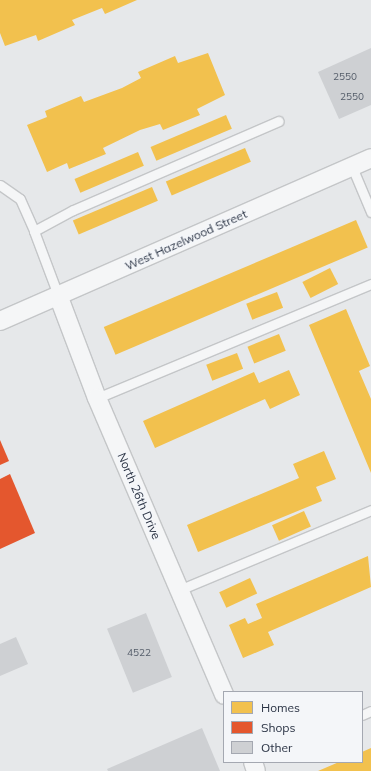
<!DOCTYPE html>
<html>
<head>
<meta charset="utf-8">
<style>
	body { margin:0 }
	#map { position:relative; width:371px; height:771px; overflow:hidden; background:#e6e8ea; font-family:Mulish,sans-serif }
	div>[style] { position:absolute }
	.homes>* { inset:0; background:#f2c14e; transform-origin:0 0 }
	.shops>* { inset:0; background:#e4572e }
	.building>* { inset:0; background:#ced0d3; transform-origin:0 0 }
	.roads { filter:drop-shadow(1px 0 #c4c6c8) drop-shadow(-1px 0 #c4c6c8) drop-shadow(0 1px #c4c6c8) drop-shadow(0 -1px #c4c6c8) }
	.service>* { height:9px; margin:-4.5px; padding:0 4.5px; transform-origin:4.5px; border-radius:4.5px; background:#f5f6f7 }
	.minor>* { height:18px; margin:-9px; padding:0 9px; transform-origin:9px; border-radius:9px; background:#f5f6f7 }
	span { translate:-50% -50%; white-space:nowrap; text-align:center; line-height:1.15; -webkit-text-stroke:4px #f4f6f9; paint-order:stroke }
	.number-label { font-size:10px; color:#545c69 }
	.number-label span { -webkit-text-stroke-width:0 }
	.street-label { font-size:12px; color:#2b3445 }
	.legend { position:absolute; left:223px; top:691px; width:140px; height:72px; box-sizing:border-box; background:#f4f6f9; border:1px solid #a4a8b1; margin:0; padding:5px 7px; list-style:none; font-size:12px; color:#2b3445 }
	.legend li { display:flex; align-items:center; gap:8px; height:20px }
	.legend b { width:20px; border:1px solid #a4a8b1 }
</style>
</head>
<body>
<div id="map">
	<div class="homes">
		<i style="clip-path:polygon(0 0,137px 0,105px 14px,102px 8px,72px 20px,75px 25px,38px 41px,36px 35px,5px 46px,0 33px)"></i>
		<i style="clip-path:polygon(208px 53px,225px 95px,197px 109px,200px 115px,163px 130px,160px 124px,140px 130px,103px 148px,106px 154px,69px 169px,67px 163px,47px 172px,27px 125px,47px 117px,45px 111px,81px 96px,84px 102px,122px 88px,141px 78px,138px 72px,175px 56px,178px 63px)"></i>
		<i style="left:226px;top:115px;width:15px;height:82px;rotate:67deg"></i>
		<i style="left:245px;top:148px;width:15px;height:86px;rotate:67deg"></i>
		<i style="left:138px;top:152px;width:15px;height:69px;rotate:67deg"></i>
		<i style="left:152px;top:187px;width:15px;height:86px;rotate:67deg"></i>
		<i style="left:356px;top:220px;width:30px;height:274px;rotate:67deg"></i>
		<i style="left:330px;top:268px;width:18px;height:31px;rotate:63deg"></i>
		<i style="left:277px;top:292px;width:17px;height:33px;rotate:69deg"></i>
		<i style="clip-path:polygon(346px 309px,370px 366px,359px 371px,371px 399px,371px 473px,309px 325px)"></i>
		<i style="left:279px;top:334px;width:18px;height:34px;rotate:68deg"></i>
		<i style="left:237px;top:353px;width:17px;height:33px;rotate:69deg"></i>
		<i style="clip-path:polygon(289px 370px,300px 395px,270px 409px,265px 399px,155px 448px,143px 421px,254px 372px,259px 383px)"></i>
		<i style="clip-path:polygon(324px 451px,336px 479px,316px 487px,322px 501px,198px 552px,187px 525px,299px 478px,293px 464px)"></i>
		<i style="left:304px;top:511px;width:17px;height:35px;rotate:66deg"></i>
		<i style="clip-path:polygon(368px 556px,371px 587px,268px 632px,274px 645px,243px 658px,229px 625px,245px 618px,248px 624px,262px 618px,256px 604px)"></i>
		<i style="left:250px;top:578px;width:17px;height:34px;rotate:65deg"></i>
		<i style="clip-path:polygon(371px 748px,371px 771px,318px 771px,339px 762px,362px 762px,362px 752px)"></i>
	</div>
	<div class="shops">
		<i style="clip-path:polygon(0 440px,9px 461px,0 465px)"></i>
		<i style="clip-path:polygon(10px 474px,35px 533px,0 549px,0 479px)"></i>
	</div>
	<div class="building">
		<i style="clip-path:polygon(371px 48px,371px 105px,339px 119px,318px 72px)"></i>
		<i style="left:146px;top:613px;width:69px;height:42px;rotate:68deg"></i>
		<i style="clip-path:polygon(16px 637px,28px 664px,0 676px,0 644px)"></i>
		<i style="clip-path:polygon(202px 728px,220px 771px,108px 771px,107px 769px)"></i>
	</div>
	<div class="roads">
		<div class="service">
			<i style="left:352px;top:167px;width:49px;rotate:67.1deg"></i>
			<i style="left:0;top:185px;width:24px;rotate:35deg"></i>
			<i style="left:20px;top:199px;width:35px;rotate:66deg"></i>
			<i style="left:58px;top:295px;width:68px;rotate:-110.6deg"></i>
			<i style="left:34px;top:231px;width:44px;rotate:-28.3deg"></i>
			<i style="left:73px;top:210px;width:224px;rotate:-23.4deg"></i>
			<i style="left:97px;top:398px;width:297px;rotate:-22.6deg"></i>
			<i style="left:179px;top:590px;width:208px;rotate:-22.6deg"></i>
			<i style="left:362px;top:715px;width:10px;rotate:-24deg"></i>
		</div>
		<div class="minor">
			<i style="left:58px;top:295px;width:110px;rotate:69.3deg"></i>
			<i style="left:97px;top:398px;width:323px;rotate:66.8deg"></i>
			<i style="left:0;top:321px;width:405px;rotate:-23.7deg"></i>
			<i style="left:253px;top:762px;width:9px;rotate:72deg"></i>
		</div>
	</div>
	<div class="number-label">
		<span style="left:345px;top:77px">2550</span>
		<span style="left:352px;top:97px">2550</span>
		<span style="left:139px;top:653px">4522</span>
	</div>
	<div class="street-label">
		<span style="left:186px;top:240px;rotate:-24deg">West Hazelwood Street</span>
		<span style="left:139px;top:496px;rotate:67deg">North 26th Drive</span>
	</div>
	<ul class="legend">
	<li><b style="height:11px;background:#f2c14e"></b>Homes</li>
	<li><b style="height:11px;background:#e4572e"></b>Shops</li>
	<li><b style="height:11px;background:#ced0d3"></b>Other</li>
	</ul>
</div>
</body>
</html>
